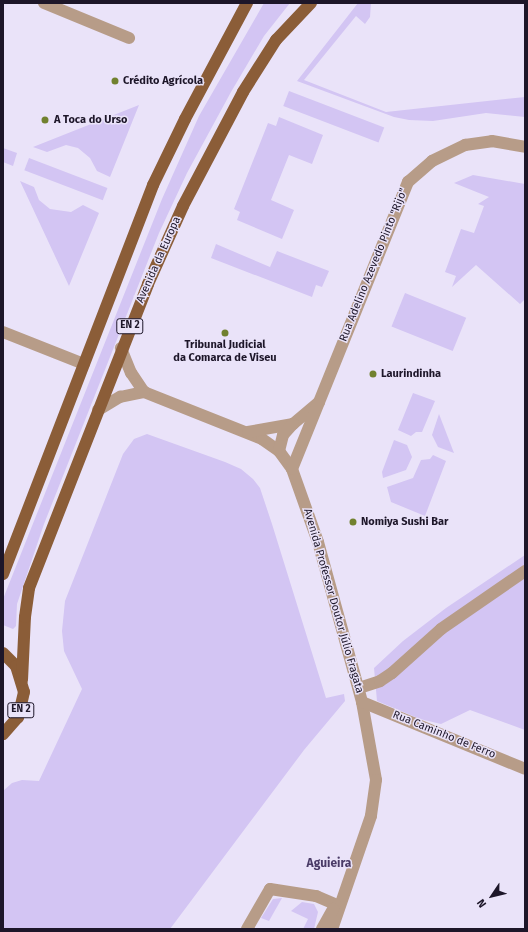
<!DOCTYPE html>
<html>
<head>
<meta charset="utf-8">
<style>
	body { margin:0 }
	#map { position:relative; width:528px; height:932px; overflow:hidden; background:#eae3f9; font-family:"Fira Sans",sans-serif }
	div>[style] { position:absolute }
	.green>* { inset:0; background:#d3c5f3; transform-origin:0 0 }
	.street>* { height:12px; margin:-6px; padding:0 6px; transform-origin:6px; border-radius:6px; background:#b79c88 }
	.primary>* { height:12px; margin:-6px; padding:0 6px; transform-origin:6px; border-radius:6px; background:#8b5d38 }
	.dots>* { width:11px; height:11px; translate:-50% -50%; box-sizing:border-box; border:2px solid #eae3f9; border-radius:50% }
	span { translate:-50% -50%; white-space:nowrap; text-align:center; line-height:1.15; -webkit-text-stroke:3px #eae3f9; paint-order:stroke }
	.shield-label span { padding:1px 3px; background:#eae3f9; border:1px solid; border-radius:3px; -webkit-text-stroke-width:0 }
	.shield-label { font-size:10px; color:#1d1629; font-weight:700 }
	.poi-label { font-size:11px; color:#1d1629; font-weight:700 }
	.left { translate:0 -50%; text-align:left }
	.street-label { font-size:11px; color:#1d1629 }
	.neighbourhood-label { font-size:12px; color:#4a3b67; font-weight:700 }
	.frame { position:absolute; inset:0; border:4px solid #1d1629; pointer-events:none }
	.north { position:absolute; left:472px; top:876px; width:40px; height:40px; -webkit-text-stroke:3px #eae3f9; paint-order:stroke; rotate:235deg; font-size:11px; font-weight:700; line-height:16px; text-align:center; color:#1d1629 }
	.north::after { content:''; display:block; margin:auto; width:14px; height:18px; background:#1d1629; clip-path:polygon(50% 0,100% 100%,50% 72%,0 100%) }
</style>
</head>
<body>
<div id="map">
	<div class="green">
		<i style="clip-path:polygon(264px 3px,290px 3px,264px 36px,231px 92px,187px 173px,159px 233px,44px 524px,17px 604px,16px 626px,13px 629px,3px 625px,3px 599px,162px 199px,199px 116px)"></i>
		<i style="clip-path:polygon(358px 3px,371px 3px,370px 17px,365px 24px,356px 16px,304px 80px,386px 112px,525px 97px,525px 117px,486px 113px,433px 121px,409px 120px,394px 117px,297px 81px)"></i>
		<i style="left:289px;top:91px;width:102px;height:16px;rotate:21deg"></i>
		<i style="clip-path:polygon(139px 105px,110px 177px,97px 171px,90px 158px,78px 148px,66px 145px,47px 152px,33px 147px)"></i>
		<i style="clip-path:polygon(279px 117px,323px 135px,312px 164px,289px 155px,271px 200px,294px 210px,282px 239px,237px 220px,240px 212px,234px 209px,268px 123px,276px 126px)"></i>
		<i style="clip-path:polygon(3px 148px,17px 153px,13px 166px,3px 162px)"></i>
		<i style="left:29px;top:158px;width:84px;height:13px;rotate:21deg"></i>
		<i style="clip-path:polygon(473px 175px,525px 184px,525px 299px,520px 304px,476px 265px,452px 287px,456px 276px,445px 272px,461px 229px,474px 233px,484px 206px,478px 204px,489px 197px,454px 183px)"></i>
		<i style="clip-path:polygon(20px 181px,34px 187px,39px 200px,50px 209px,71px 212px,83px 205px,99px 213px,69px 286px)"></i>
		<i style="clip-path:polygon(216px 244px,270px 267px,277px 251px,329px 271px,322px 287px,316px 285px,312px 297px,211px 258px)"></i>
		<i style="left:405px;top:293px;width:66px;height:36px;rotate:22deg"></i>
		<i style="clip-path:polygon(413px 393px,435px 401px,422px 432px,416px 432px,411px 436px,398px 430px)"></i>
		<i style="clip-path:polygon(439px 414px,454px 453px,438px 447px,432px 435px)"></i>
		<i style="clip-path:polygon(147px 434px,225px 462px,241px 469px,253px 479px,260px 488px,272px 524px,326px 698px,344px 694px,345px 701px,304px 750px,170px 929px,3px 929px,3px 791px,12px 783px,22px 780px,39px 781px,82px 689px,64px 651px,62px 631px,65px 601px,123px 454px,134px 439px)"></i>
		<i style="clip-path:polygon(394px 440px,407px 445px,412px 457px,406px 470px,383px 478px,382px 472px)"></i>
		<i style="clip-path:polygon(433px 455px,446px 461px,425px 516px,391px 502px,387px 487px,413px 478px,421px 460px,430px 459px)"></i>
		<i style="clip-path:polygon(525px 555px,525px 730px,470px 710px,441px 724px,420px 719px,377px 701px,374px 668px,403px 641px,446px 608px)"></i>
		<i style="clip-path:polygon(282px 898px,269px 921px,261px 918px,273px 899px)"></i>
		<i style="clip-path:polygon(302px 902px,314px 904px,318px 912px,314px 929px,303px 929px,308px 919px,291px 911px)"></i>
	</div>
	<div class="street">
		<i style="left:44px;top:3px;width:92px;rotate:22.4deg"></i>
		<i style="left:3px;top:332px;width:87px;rotate:21.6deg"></i>
		<i style="left:144px;top:392px;width:127px;rotate:21.7deg"></i>
		<i style="left:262px;top:439px;width:21px;rotate:35deg"></i>
		<i style="left:279px;top:451px;width:22px;rotate:54deg"></i>
		<i style="left:292px;top:469px;width:77px;rotate:70.4deg"></i>
		<i style="left:318px;top:542px;width:166px;rotate:74.6deg"></i>
		<i style="left:362px;top:702px;width:79px;rotate:79.8deg"></i>
		<i style="left:376px;top:780px;width:36px;rotate:98deg"></i>
		<i style="left:371px;top:816px;width:120px;rotate:109deg"></i>
		<i style="left:98px;top:410px;width:26px;rotate:-31deg"></i>
		<i style="left:120px;top:397px;width:25px;rotate:-12deg"></i>
		<i style="left:144px;top:392px;width:23px;rotate:-124deg"></i>
		<i style="left:131px;top:373px;width:27px;rotate:-112deg"></i>
		<i style="left:248px;top:432px;width:46px;rotate:-10.1deg"></i>
		<i style="left:293px;top:424px;width:34px;rotate:-40deg"></i>
		<i style="left:279px;top:451px;width:16px;rotate:-76deg"></i>
		<i style="left:283px;top:435px;width:15px;rotate:-48deg"></i>
		<i style="left:292px;top:469px;width:310px;rotate:-68deg"></i>
		<i style="left:408px;top:182px;width:32px;rotate:-41deg"></i>
		<i style="left:432px;top:161px;width:37px;rotate:-26deg"></i>
		<i style="left:465px;top:145px;width:27px;rotate:-8deg"></i>
		<i style="left:492px;top:141px;width:34px;rotate:10deg"></i>
		<i style="left:359px;top:688px;width:22px;rotate:-18deg"></i>
		<i style="left:380px;top:681px;width:14px;rotate:-34deg"></i>
		<i style="left:392px;top:673px;width:66px;rotate:-41.9deg"></i>
		<i style="left:441px;top:629px;width:102px;rotate:-34.6deg"></i>
		<i style="left:362px;top:702px;width:176px;rotate:22.3deg"></i>
		<i style="left:247px;top:929px;width:46px;rotate:-60.1deg"></i>
		<i style="left:270px;top:889px;width:47px;rotate:8.7deg"></i>
		<i style="left:316px;top:896px;width:21px;rotate:23deg"></i>
		<i style="left:322px;top:929px;width:23px;rotate:-61deg"></i>
	</div>
	<div class="primary">
		<i style="left:3px;top:574px;width:417px;rotate:-68.9deg"></i>
		<i style="left:153px;top:185px;width:73px;rotate:-64.1deg"></i>
		<i style="left:185px;top:119px;width:132px;rotate:-61.9deg"></i>
		<i style="left:3px;top:653px;width:18px;rotate:45deg"></i>
		<i style="left:16px;top:666px;width:27px;rotate:73deg"></i>
		<i style="left:24px;top:692px;width:26px;rotate:103deg"></i>
		<i style="left:18px;top:717px;width:23px;rotate:131deg"></i>
		<i style="left:22px;top:680px;width:63px;rotate:-87.3deg"></i>
		<i style="left:25px;top:617px;width:29px;rotate:-82deg"></i>
		<i style="left:29px;top:588px;width:326px;rotate:-68.6deg"></i>
		<i style="left:148px;top:284px;width:85px;rotate:-65.8deg"></i>
		<i style="left:183px;top:206px;width:129px;rotate:-62.2deg"></i>
		<i style="left:243px;top:92px;width:62px;rotate:-57.6deg"></i>
		<i style="left:276px;top:40px;width:51px;rotate:-46.6deg"></i>
	</div>
	<div class="dots">
		<i style="left:115px;top:81px;background:#71812f"></i>
		<i style="left:45px;top:120px;background:#71812f"></i>
		<i style="left:225px;top:333px;background:#71812f"></i>
		<i style="left:373px;top:374px;background:#71812f"></i>
		<i style="left:353px;top:522px;background:#71812f"></i>
	</div>
	<div class="shield-label">
		<span style="left:130px;top:326px">EN 2</span>
		<span style="left:21px;top:710px">EN 2</span>
	</div>
	<div class="poi-label">
		<span class="left" style="left:123px;top:81px">Crédito Agrícola</span>
		<span class="left" style="left:54px;top:120px">A Toca do Urso</span>
		<span style="left:225px;top:352px">Tribunal Judicial<br>da Comarca de Viseu</span>
		<span class="left" style="left:381px;top:374px">Laurindinha</span>
		<span class="left" style="left:361px;top:522px">Nomiya Sushi Bar</span>
	</div>
	<div class="street-label">
		<span style="left:159px;top:260px;rotate:-66deg">Avenida da Europa</span>
		<span style="left:374px;top:265px;rotate:-68deg">Rua Adelino Azevedo Pinto "Rijo"</span>
		<span style="left:333px;top:601px;rotate:74deg">Avenida Professor Doutor Júlio Fragata</span>
		<span style="left:444px;top:735px;rotate:22deg">Rua Caminho de Ferro</span>
	</div>
	<div class="neighbourhood-label">
		<span style="left:329px;top:864px">Aguieira</span>
	</div>
	<div class="frame"></div>
	<div class="north">N</div>
</div>
</body>
</html>
